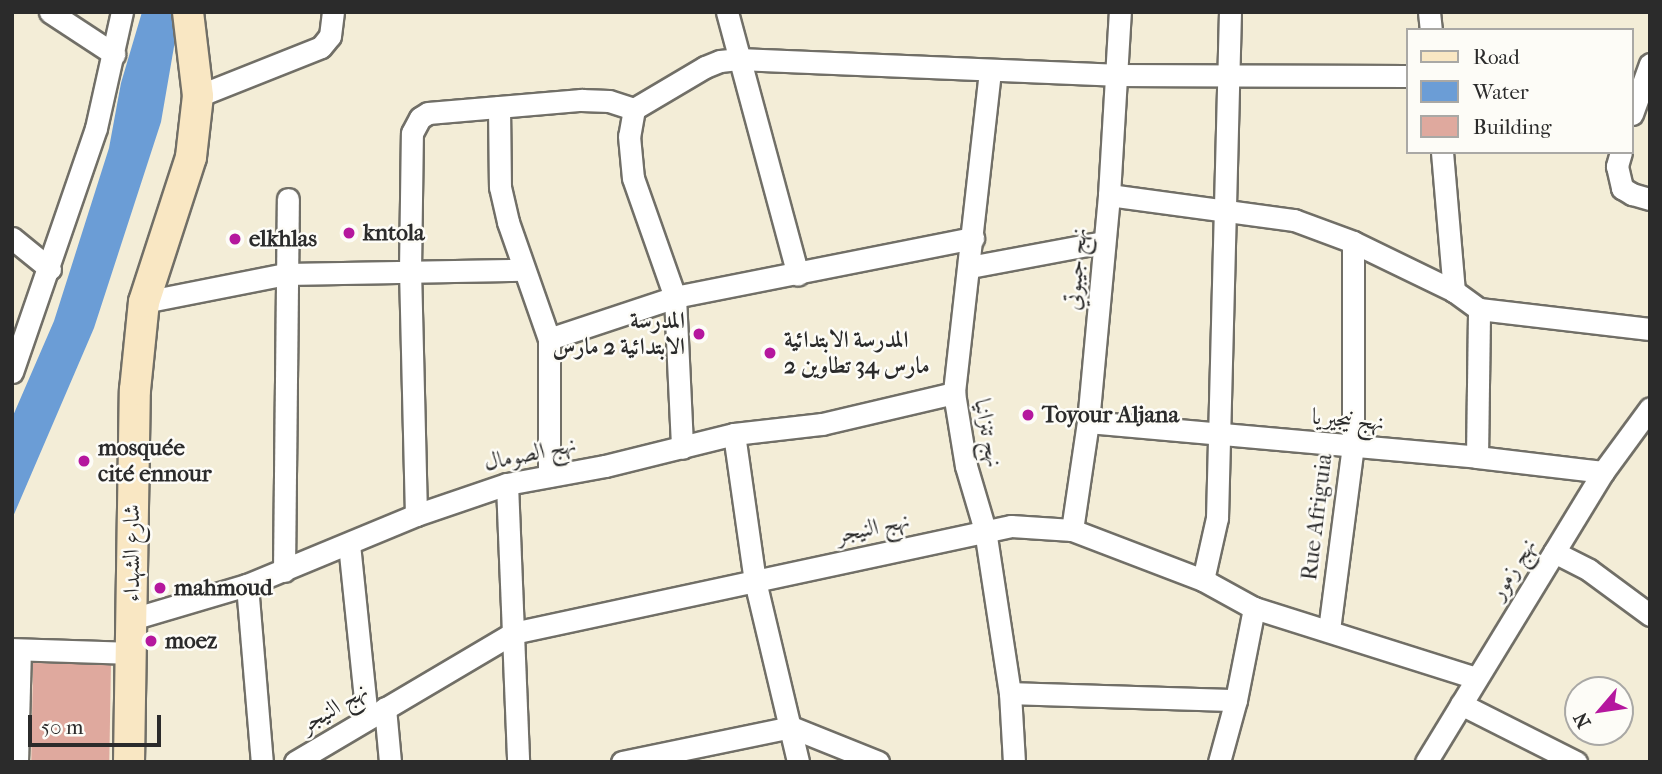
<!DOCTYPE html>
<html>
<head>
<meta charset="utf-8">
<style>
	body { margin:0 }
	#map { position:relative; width:1662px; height:774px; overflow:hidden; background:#f3edd7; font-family:"IM FELL French Canon",Amiri,serif }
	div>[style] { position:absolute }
	.water>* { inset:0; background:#6b9dd6 }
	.building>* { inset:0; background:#dfa99e; transform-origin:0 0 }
	.roads { filter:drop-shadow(2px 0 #716f67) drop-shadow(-2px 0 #716f67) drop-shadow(0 2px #716f67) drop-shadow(0 -2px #716f67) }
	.street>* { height:21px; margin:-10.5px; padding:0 10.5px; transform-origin:10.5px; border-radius:10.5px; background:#fff }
	.secondary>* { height:30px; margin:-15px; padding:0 15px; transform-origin:15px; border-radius:15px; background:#f9e7c3 }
	.dots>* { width:19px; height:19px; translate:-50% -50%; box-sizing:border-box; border:4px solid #fdfcf7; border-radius:50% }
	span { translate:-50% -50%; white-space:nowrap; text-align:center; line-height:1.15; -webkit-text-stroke:5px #fdfcf7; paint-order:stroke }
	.poi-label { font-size:23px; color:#2b2b2b; font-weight:700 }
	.left { translate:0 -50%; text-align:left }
	.right { translate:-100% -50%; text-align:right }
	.street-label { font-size:23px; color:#2b2b2b }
	.frame { position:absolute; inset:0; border:14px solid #2b2b2b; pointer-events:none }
	.legend { position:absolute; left:1406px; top:28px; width:228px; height:126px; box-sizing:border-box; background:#fdfcf7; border:2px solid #a9a8a5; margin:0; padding:9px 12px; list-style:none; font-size:21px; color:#2b2b2b }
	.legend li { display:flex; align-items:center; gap:14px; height:35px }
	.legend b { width:35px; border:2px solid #a9a8a5 }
	.north { position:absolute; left:1564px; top:676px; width:70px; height:70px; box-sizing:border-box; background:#fdfcf7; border:2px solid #a9a8a5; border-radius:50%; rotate:241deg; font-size:19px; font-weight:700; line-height:28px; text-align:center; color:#2b2b2b }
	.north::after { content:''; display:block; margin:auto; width:24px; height:32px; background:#b5179e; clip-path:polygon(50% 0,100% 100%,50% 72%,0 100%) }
	.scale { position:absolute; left:28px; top:715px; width:133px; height:32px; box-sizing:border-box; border:4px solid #2b2b2b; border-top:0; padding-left:9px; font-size:21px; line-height:24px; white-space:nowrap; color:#2b2b2b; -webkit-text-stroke:5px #fdfcf7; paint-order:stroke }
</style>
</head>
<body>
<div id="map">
	<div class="water">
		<i style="clip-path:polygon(142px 12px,180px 12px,161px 122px,94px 328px,12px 519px,12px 418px,54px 321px,109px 148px,121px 83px)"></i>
	</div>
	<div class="building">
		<i style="left:33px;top:663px;width:78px;height:99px;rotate:1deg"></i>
	</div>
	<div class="roads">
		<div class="street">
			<i style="left:50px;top:12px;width:77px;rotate:33.3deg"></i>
			<i style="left:727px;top:12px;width:272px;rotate:74.9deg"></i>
			<i style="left:1429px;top:12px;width:18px;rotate:84deg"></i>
			<i style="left:990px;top:71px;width:324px;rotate:96.4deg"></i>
			<i style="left:954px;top:393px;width:74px;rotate:80.7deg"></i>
			<i style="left:966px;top:466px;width:67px;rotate:73.5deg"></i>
			<i style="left:985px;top:530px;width:165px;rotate:81.3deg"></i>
			<i style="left:1010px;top:693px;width:69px;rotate:86.7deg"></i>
			<i style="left:198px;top:96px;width:132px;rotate:-21.7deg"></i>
			<i style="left:321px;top:47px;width:14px;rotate:-51deg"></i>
			<i style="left:330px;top:36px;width:24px;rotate:-83deg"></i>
			<i style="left:499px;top:107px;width:80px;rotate:89.3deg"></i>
			<i style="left:500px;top:187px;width:36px;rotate:77deg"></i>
			<i style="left:508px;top:222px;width:124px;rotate:70.7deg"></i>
			<i style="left:549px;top:339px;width:137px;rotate:90deg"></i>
			<i style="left:634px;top:109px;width:82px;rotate:-30.6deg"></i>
			<i style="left:705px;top:67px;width:16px;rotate:-22deg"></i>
			<i style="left:720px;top:61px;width:18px;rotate:-6deg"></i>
			<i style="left:738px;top:59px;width:377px;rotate:2.4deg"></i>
			<i style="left:1115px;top:75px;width:293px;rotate:0.2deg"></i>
			<i style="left:1632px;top:114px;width:53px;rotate:-70.2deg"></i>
			<i style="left:1442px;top:152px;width:140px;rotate:85.1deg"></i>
			<i style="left:1621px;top:152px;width:15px;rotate:106deg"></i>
			<i style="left:1617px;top:166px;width:23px;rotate:77deg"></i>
			<i style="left:1622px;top:188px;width:12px;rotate:31deg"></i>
			<i style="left:1632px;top:194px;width:19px;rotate:16deg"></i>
			<i style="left:1109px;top:195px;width:187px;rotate:7.7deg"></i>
			<i style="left:1294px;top:220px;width:63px;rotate:20.4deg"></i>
			<i style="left:1353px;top:242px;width:112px;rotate:25.9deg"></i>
			<i style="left:1454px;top:291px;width:31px;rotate:36deg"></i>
			<i style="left:1479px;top:309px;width:172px;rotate:6.7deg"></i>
			<i style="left:12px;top:238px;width:49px;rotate:39.2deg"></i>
			<i style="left:970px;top:267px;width:136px;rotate:-10.6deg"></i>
			<i style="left:144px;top:302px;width:145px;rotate:-11.2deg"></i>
			<i style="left:286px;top:274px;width:238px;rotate:-1deg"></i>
			<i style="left:549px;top:339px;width:133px;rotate:-18.4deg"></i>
			<i style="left:675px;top:297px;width:304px;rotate:-11.2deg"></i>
			<i style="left:12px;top:372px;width:258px;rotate:-71deg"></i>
			<i style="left:96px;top:128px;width:119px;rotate:-77.4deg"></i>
			<i style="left:1088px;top:422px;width:391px;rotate:5.1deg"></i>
			<i style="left:1477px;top:457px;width:127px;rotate:6.8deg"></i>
			<i style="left:734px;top:434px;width:148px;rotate:81.9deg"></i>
			<i style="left:755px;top:581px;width:186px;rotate:76.6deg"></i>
			<i style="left:1477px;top:457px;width:148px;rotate:-89.2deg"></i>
			<i style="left:507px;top:484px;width:278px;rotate:87.7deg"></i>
			<i style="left:416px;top:515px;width:244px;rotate:-91.4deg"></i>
			<i style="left:410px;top:271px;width:138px;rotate:-89.2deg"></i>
			<i style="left:412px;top:133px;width:17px;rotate:-62deg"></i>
			<i style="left:420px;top:118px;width:9px;rotate:-32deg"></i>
			<i style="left:428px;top:113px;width:154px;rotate:-4.9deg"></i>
			<i style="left:581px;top:100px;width:28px;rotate:2deg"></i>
			<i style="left:609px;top:101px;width:26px;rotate:18deg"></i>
			<i style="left:634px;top:109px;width:27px;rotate:100deg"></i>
			<i style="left:629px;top:136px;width:42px;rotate:84.6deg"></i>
			<i style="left:633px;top:178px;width:126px;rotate:70.6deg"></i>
			<i style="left:675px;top:297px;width:151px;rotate:87.3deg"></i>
			<i style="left:1072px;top:530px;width:109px;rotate:-81.6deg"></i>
			<i style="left:1088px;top:422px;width:228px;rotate:-84.7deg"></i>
			<i style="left:1109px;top:195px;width:183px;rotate:-86.6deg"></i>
			<i style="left:349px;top:544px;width:175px;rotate:84.1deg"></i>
			<i style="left:1554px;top:552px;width:39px;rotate:27deg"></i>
			<i style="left:1589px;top:570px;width:76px;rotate:36.4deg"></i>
			<i style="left:284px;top:571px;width:372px;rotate:-89.4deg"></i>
			<i style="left:1203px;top:580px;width:64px;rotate:-77.3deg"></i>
			<i style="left:1217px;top:518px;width:506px;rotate:-88.53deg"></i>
			<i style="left:247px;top:585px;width:178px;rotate:85.2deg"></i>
			<i style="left:132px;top:619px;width:120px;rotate:-16.5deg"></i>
			<i style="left:247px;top:585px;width:183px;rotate:-22.5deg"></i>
			<i style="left:416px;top:515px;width:96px;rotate:-18.8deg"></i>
			<i style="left:507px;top:484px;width:100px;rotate:-10.4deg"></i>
			<i style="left:605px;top:466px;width:133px;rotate:-13.9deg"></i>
			<i style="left:734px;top:434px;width:89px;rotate:-6.5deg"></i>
			<i style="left:822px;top:424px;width:136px;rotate:-13.2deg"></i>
			<i style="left:1329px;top:630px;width:186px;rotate:-82.6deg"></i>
			<i style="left:1353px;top:446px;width:204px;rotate:-90deg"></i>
			<i style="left:12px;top:649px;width:119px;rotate:1.9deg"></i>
			<i style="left:1010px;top:693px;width:226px;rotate:1.8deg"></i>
			<i style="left:1461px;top:704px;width:129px;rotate:26.8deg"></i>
			<i style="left:385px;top:708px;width:54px;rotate:84.7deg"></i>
			<i style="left:17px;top:762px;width:112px;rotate:-88.5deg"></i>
			<i style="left:295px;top:762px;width:253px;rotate:-30.6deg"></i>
			<i style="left:513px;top:633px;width:509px;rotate:-12.13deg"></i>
			<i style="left:1011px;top:526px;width:61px;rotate:3.8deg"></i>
			<i style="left:1072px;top:530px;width:140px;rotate:20.9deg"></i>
			<i style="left:1203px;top:580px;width:58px;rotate:28.8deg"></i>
			<i style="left:1254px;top:608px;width:233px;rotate:17.5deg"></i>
			<i style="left:622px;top:762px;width:173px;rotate:-11.7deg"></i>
			<i style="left:791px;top:727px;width:94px;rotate:21.9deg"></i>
			<i style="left:1219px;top:762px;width:64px;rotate:-74.7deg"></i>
			<i style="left:1236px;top:700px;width:94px;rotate:-78.9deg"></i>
			<i style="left:1426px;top:762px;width:340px;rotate:-58.6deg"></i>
			<i style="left:1603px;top:472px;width:79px;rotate:-53.7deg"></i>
		</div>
		<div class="secondary">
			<i style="left:129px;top:762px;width:372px;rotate:-89.1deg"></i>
			<i style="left:135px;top:390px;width:88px;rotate:-84.2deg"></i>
			<i style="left:144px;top:302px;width:152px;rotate:-72deg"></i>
			<i style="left:191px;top:157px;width:61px;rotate:-83.5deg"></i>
			<i style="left:198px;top:96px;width:85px;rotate:-96.8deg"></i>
		</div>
	</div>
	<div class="dots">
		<i style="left:349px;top:233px;background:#b5179e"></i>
		<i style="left:235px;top:239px;background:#b5179e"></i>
		<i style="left:699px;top:334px;background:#b5179e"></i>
		<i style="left:770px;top:353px;background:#b5179e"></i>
		<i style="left:1028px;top:415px;background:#b5179e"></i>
		<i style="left:84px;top:461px;background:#b5179e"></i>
		<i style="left:160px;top:588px;background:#b5179e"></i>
		<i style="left:151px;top:641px;background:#b5179e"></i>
	</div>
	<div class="poi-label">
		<span class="left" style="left:363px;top:233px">kntola</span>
		<span class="left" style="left:249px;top:239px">elkhlas</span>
		<span class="right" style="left:685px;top:334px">المدرسة<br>الابتدائية 2 مارس</span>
		<span class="left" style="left:784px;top:353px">المدرسة الابتدائية<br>2 مارس 34 تطاوين</span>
		<span class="left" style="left:1042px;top:415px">Toyour Aljana</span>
		<span class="left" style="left:98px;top:461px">mosquée<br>cité ennour</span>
		<span class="left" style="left:174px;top:588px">mahmoud</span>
		<span class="left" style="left:165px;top:641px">moez</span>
	</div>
	<div class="street-label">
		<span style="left:1076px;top:269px;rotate:-85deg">نهج جيبوتي</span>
		<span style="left:1348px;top:420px;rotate:5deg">نهج نيجيريا</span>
		<span style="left:988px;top:433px;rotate:79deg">نهج تنزانيا</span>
		<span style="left:530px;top:454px;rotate:-12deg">نهج الصومال</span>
		<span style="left:1317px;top:517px;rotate:-83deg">Rue Afriguia</span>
		<span style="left:873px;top:528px;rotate:-12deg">نهج النيجر</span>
		<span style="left:132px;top:553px;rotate:-90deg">شارع الشهداء</span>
		<span style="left:1513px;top:569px;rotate:-58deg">نهج زمور</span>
		<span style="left:334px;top:708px;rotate:-31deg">نهج النيجر</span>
	</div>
	<div class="frame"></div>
	<ul class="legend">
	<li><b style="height:9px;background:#f9e7c3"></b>Road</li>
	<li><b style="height:19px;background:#6b9dd6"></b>Water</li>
	<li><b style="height:19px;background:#dfa99e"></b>Building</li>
	</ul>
	<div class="north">N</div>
	<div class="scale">50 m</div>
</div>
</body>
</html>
